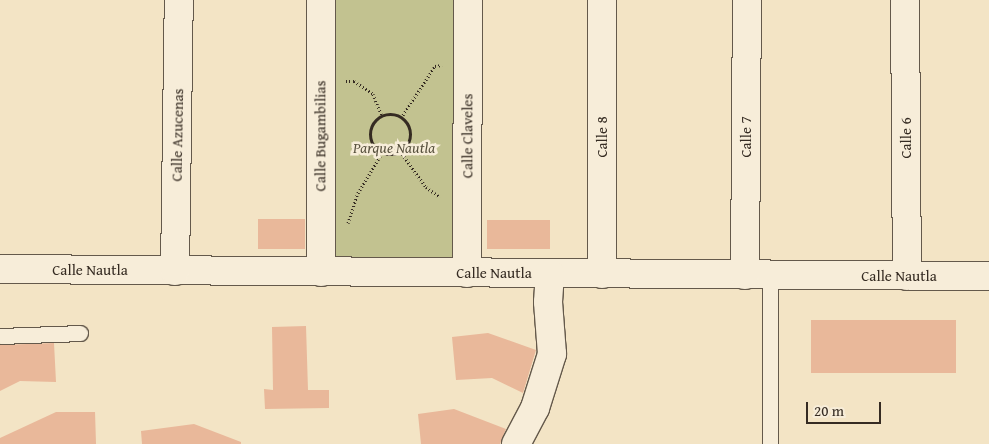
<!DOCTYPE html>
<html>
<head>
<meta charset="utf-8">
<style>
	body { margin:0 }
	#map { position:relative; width:989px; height:444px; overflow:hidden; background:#f3e4c5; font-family:"Gentium Book Plus",serif }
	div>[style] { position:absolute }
	.green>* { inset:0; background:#c2c290; transform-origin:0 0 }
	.building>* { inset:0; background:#e9b89a; transform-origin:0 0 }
	.path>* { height:3px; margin-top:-1.5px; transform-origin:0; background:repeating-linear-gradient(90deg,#352b22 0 1px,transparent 0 3.5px) }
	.path>.ring { margin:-1.5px; padding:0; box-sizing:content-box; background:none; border:3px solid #352b22; border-radius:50% }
	.roads { filter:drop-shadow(1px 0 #64594b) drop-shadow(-1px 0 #64594b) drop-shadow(0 1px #64594b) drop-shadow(0 -1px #64594b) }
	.service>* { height:15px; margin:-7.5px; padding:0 7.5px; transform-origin:7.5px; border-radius:7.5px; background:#f7edd9 }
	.minor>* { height:28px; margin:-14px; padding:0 14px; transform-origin:14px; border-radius:14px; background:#f7edd9 }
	span { translate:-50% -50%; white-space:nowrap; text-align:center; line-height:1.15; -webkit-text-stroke:5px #f7edd9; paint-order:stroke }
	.street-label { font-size:15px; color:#352b22 }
	.park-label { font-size:15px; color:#58513e; font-style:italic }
	.scale { position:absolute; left:806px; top:402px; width:75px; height:22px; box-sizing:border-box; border:2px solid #352b22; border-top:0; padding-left:6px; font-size:15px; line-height:18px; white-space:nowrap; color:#352b22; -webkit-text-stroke:4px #f7edd9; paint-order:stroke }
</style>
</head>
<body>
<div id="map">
	<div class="green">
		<i style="left:322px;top:0;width:144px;height:272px"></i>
	</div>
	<div class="building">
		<i style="left:305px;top:219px;width:30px;height:47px;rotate:90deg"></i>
		<i style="left:487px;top:220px;width:63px;height:29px"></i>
		<i style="left:956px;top:320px;width:53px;height:145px;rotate:90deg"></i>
		<i style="clip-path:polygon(306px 326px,308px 390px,329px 390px,329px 408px,265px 409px,264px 389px,273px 390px,272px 327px)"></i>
		<i style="clip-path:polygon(488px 333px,536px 350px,523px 393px,492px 378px,456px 380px,452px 337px)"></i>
		<i style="clip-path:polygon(54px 343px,56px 382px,20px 381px,0 391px,0 345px)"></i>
		<i style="clip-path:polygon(454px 409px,506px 429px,500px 444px,421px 444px,418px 414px)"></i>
		<i style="clip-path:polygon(56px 412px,95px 412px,96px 444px,0 444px,0 438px)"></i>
		<i style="clip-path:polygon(194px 424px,241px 442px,241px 444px,142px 444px,141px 431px)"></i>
	</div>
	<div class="path">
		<i style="left:346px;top:81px;width:8px"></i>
		<i style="left:354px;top:81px;width:23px;rotate:34deg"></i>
		<i style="left:373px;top:94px;width:24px;rotate:68deg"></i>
		<i class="ring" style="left:370px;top:114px;width:37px;height:37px"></i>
		<i style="left:401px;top:118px;width:62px;rotate:-56.8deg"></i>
		<i style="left:435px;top:66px;width:7px;rotate:-8deg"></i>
		<i style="left:400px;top:151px;width:44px;rotate:54.2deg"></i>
		<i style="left:426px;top:187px;width:17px;rotate:36deg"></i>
		<i style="left:348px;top:223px;width:32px;rotate:-72deg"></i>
		<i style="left:358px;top:193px;width:47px;rotate:-59deg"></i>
	</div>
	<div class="roads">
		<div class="service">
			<i style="left:770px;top:275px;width:169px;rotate:90deg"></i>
			<i style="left:0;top:336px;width:80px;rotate:-2.1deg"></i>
		</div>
		<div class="minor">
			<i style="left:321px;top:0;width:272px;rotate:90deg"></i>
			<i style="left:602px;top:0;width:274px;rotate:90deg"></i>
			<i style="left:905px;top:0;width:276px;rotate:89.6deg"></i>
			<i style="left:0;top:269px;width:989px;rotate:0.41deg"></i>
			<i style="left:175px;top:271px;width:271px;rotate:-89.2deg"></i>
			<i style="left:467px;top:273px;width:273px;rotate:-89.8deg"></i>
			<i style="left:745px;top:275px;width:275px;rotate:-89.6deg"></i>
			<i style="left:516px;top:444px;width:41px;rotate:-62.2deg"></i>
			<i style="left:535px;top:408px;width:57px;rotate:-72.5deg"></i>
			<i style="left:552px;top:354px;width:52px;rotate:-94.4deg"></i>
			<i style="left:548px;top:302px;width:29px;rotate:-86deg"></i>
		</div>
	</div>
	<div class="street-label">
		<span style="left:177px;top:135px;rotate:-89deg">Calle Azucenas</span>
		<span style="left:320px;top:136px;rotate:-90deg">Calle Bugambilias</span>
		<span style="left:467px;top:136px;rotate:-90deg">Calle Claveles</span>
		<span style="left:602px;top:137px;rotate:-90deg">Calle 8</span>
		<span style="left:746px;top:137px;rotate:-90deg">Calle 7</span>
		<span style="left:906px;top:138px;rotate:-90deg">Calle 6</span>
		<span style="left:90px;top:270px">Calle Nautla</span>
		<span style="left:494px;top:273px">Calle Nautla</span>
		<span style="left:899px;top:276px">Calle Nautla</span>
	</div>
	<div class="park-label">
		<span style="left:394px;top:148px">Parque Nautla</span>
	</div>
	<div class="scale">20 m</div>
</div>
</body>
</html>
